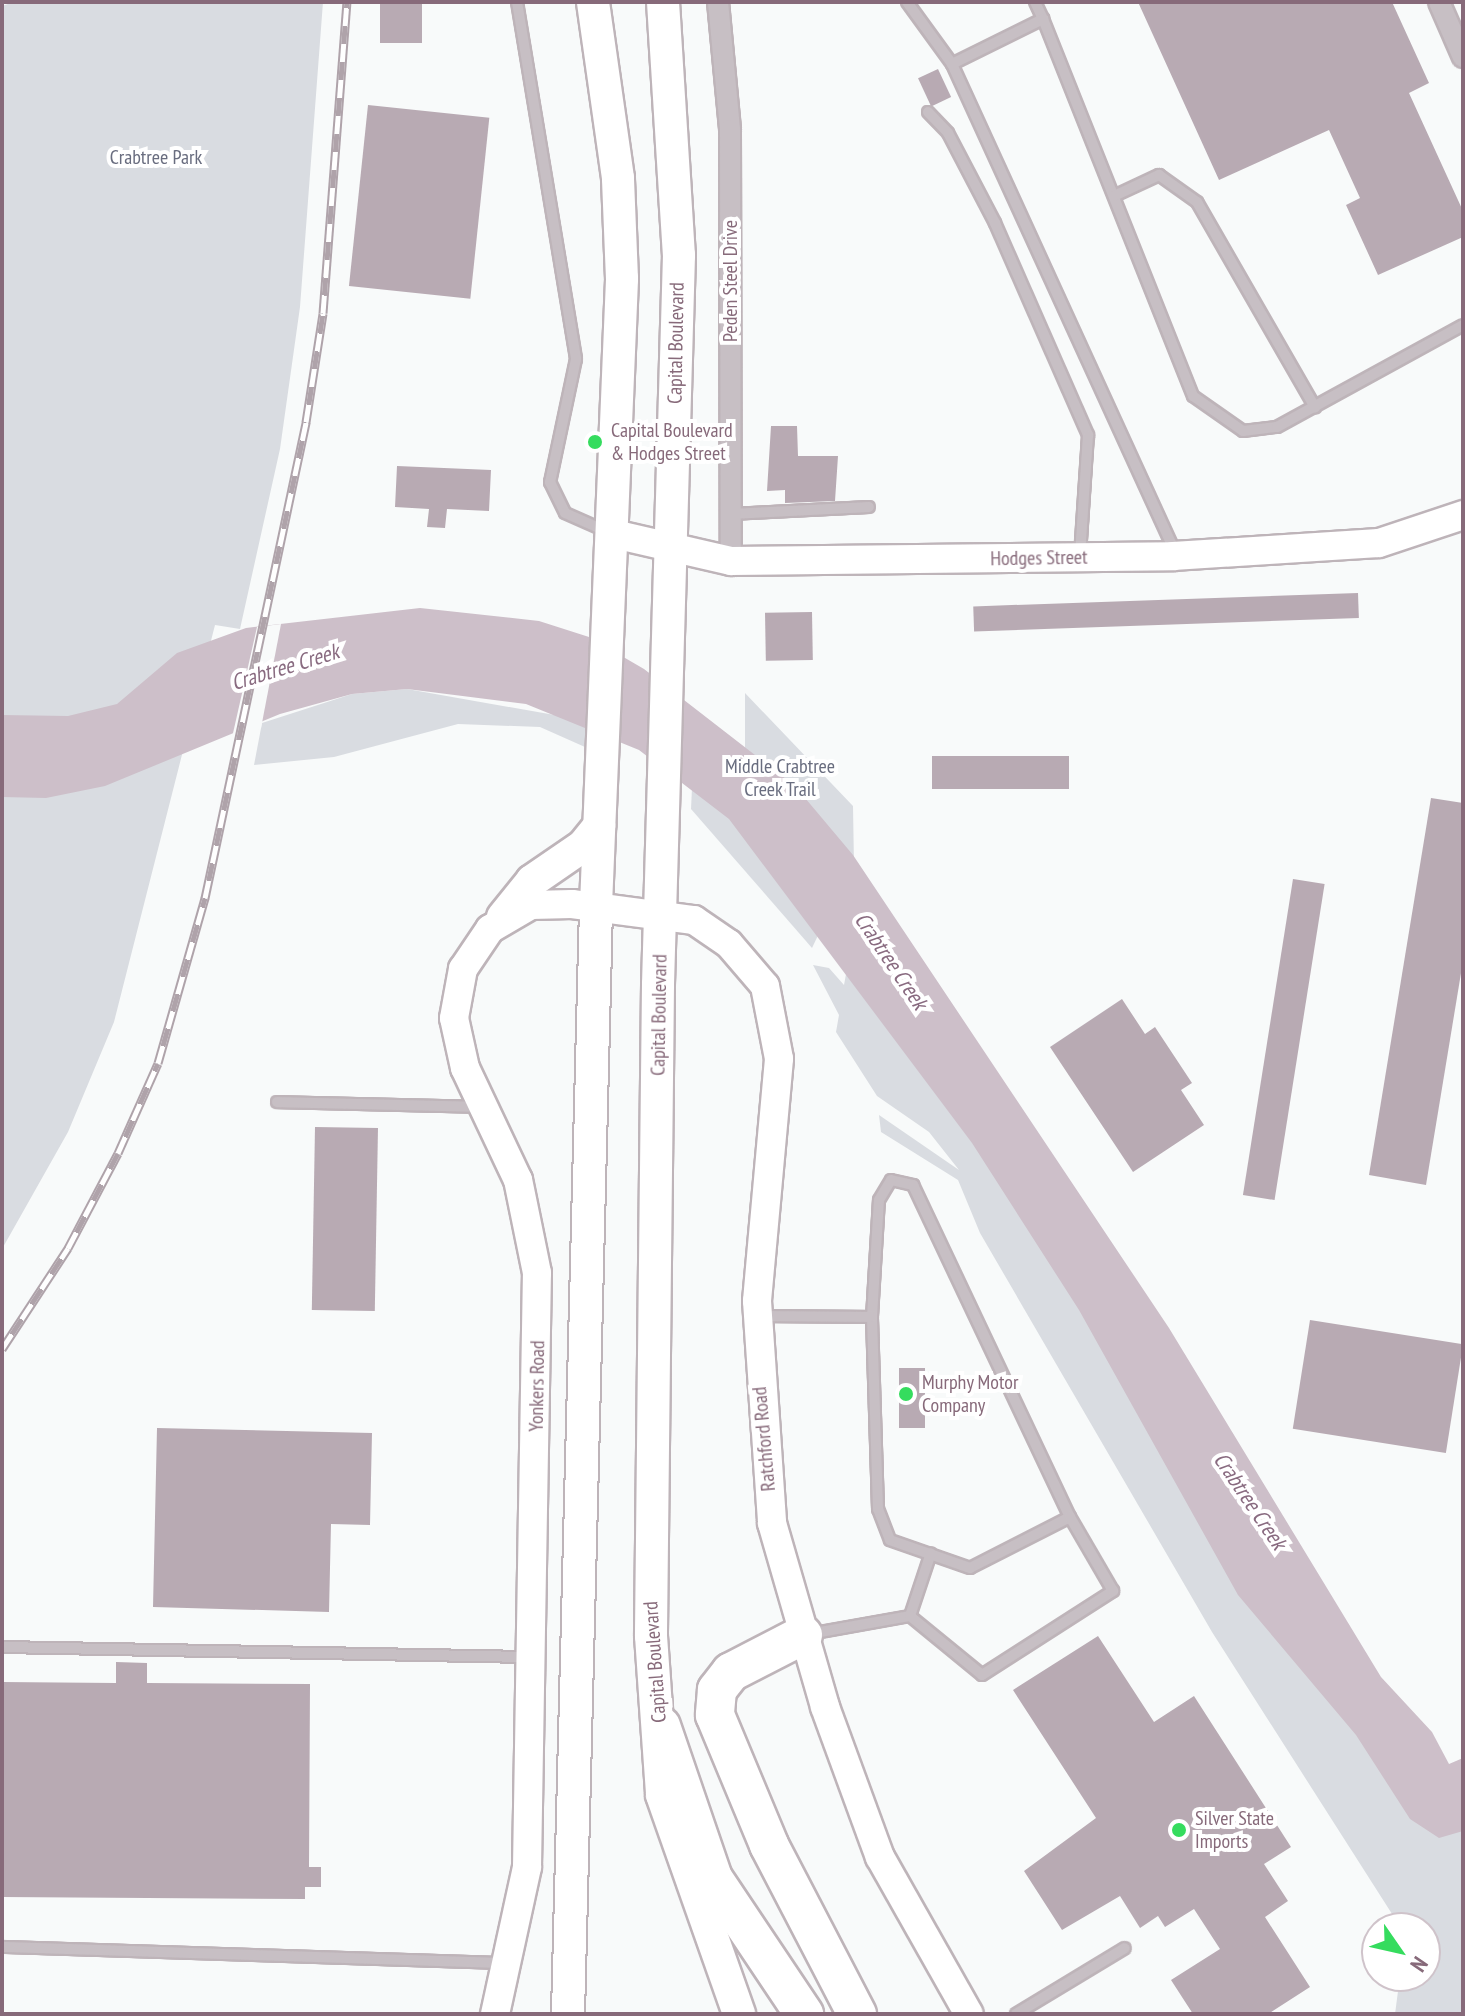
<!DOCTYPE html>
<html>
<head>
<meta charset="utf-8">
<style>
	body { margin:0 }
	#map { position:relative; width:1465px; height:2016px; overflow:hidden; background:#f8fafa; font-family:"PT Sans Narrow",sans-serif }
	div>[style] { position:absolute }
	.green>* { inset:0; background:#d9dce1 }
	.water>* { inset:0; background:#cdbfc9 }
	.pier>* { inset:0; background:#f8fafa }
	.building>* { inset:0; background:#b8aab3; transform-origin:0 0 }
	.roads { filter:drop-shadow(2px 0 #beb4b9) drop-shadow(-2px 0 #beb4b9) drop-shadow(0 2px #beb4b9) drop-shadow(0 -2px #beb4b9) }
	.lane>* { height:10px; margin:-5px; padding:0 5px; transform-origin:5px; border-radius:5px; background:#c7bfc4 }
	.street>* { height:20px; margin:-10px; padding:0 10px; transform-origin:10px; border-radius:10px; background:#c7bfc4 }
	.secondary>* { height:28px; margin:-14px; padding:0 14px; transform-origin:14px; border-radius:14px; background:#fff }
	.primary>* { height:32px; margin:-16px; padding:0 16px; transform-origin:16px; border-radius:16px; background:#fff }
	.highway>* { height:38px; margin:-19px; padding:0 19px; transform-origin:19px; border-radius:19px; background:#fff }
	.rail>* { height:9px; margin-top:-4.5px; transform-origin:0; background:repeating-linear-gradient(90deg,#fff 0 18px,#afa3aa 0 36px); box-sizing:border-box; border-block:2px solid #afa3aa }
	.dots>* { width:22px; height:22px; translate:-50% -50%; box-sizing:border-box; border:4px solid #fff; border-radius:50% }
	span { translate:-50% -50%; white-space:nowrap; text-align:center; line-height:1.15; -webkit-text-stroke:8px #fff; paint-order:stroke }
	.park-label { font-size:20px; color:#696d7f }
	.street-label { font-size:20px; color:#876a7a }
	.poi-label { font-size:20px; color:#876a7a }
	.left { translate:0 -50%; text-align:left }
	.water-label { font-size:22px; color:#896b80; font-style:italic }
	.frame { position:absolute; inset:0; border:4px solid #876a7a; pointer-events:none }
	.north { position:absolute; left:1361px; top:1912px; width:80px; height:80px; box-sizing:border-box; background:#fff; border:2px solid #cfc3ca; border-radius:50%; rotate:124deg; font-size:22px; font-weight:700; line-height:32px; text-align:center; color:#876a7a }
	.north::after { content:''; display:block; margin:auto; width:28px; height:36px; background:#35dc5e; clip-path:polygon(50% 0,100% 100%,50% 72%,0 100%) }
</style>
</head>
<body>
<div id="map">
	<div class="green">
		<i style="clip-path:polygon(14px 2px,323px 2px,300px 307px,280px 449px,240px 629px,215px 625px,114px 1022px,68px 1132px,2px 1249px,2px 6px)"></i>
		<i style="clip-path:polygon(407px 689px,566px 717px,594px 729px,594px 751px,540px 727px,458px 724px,334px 757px,254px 765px,262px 723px,352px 694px)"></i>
		<i style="clip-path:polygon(745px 693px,853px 806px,855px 925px,1348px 1674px,1463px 1782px,1463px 2014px,1395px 2014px,1400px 1976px,1425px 1976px,1425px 1928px,1401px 1928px,1212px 1632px,980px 1233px,958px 1180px,881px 1132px,879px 1115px,959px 1170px,929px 1132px,877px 1096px,836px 1032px,839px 1015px,813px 965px,829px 968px,844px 985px,855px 925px,745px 794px)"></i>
		<i style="clip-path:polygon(692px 788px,724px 803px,822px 927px,812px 948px,691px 809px)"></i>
	</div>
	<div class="water">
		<i style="clip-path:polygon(420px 608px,539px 621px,589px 637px,644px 669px,795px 786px,853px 855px,1169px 1328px,1381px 1677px,1432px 1732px,1449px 1764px,1463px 1758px,1463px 1831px,1439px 1838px,1410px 1819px,1356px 1735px,1238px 1595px,1079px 1310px,972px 1143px,729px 819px,639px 750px,526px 704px,407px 689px,352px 694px,280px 714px,105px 786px,46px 798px,2px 797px,2px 715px,68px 716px,117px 704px,177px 653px,246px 628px)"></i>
	</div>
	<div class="pier">
		<i style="clip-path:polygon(281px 624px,261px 728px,231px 742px,257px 627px)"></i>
	</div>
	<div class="building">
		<i style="left:380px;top:2px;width:42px;height:41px"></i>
		<i style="clip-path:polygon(1138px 2px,1392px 2px,1429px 83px,1409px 93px,1463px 211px,1463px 237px,1378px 275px,1346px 205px,1360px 198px,1329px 130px,1219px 180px)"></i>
		<i style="left:938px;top:69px;width:31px;height:22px;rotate:65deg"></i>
		<i style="left:368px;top:105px;width:122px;height:182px;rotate:6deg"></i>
		<i style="clip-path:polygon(771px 426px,797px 426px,798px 456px,838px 456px,835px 501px,785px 503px,785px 490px,767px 491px)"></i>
		<i style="clip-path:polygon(397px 466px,491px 470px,489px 511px,447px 509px,445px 528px,427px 527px,429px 509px,395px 507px)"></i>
		<i style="left:1358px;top:593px;width:25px;height:385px;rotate:88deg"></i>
		<i style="left:812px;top:612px;width:48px;height:47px;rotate:89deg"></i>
		<i style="left:1069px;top:756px;width:33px;height:137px;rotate:90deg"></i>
		<i style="clip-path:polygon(1431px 798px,1463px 803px,1463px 961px,1426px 1185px,1369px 1175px)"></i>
		<i style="left:1293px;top:879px;width:32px;height:320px;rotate:9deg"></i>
		<i style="clip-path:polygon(1122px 999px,1145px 1034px,1155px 1027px,1192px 1083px,1181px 1090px,1204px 1125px,1133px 1172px,1050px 1047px)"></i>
		<i style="left:315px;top:1127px;width:63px;height:183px;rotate:1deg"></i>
		<i style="left:1310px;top:1320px;width:155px;height:110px;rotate:9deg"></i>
		<i style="left:899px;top:1368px;width:26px;height:60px"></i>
		<i style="clip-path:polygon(157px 1428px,372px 1433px,370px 1525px,331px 1524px,329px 1612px,153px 1607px)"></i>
		<i style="clip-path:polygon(1098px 1636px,1154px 1722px,1194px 1696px,1291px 1847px,1264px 1864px,1288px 1901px,1265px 1917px,1310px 1987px,1268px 2014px,1193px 2014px,1171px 1980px,1220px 1949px,1194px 1909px,1165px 1927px,1158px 1916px,1140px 1928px,1120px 1896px,1062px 1930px,1024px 1871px,1096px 1818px,1013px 1690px)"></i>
		<i style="clip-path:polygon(116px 1662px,147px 1663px,147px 1683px,310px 1684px,309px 1867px,321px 1867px,321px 1887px,305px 1887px,305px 1899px,2px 1897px,2px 1682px,116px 1683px)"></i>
	</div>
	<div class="roads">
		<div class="lane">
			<i style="left:517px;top:2px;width:362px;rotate:80.6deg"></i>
			<i style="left:576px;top:359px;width:126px;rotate:101.9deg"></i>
			<i style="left:550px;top:482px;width:34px;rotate:64deg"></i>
			<i style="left:565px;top:513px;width:47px;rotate:23.8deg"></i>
			<i style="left:907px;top:2px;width:77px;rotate:54deg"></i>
			<i style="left:952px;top:64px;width:539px;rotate:65.43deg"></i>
			<i style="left:1035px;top:2px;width:19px;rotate:65deg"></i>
			<i style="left:952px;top:64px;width:102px;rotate:-26.3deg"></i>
			<i style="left:1043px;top:19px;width:406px;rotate:68.3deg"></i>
			<i style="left:1193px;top:396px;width:61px;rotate:35deg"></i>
			<i style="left:1243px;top:431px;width:34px;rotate:-7deg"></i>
			<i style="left:1277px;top:427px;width:212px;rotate:-28.7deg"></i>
			<i style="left:928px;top:112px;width:29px;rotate:46deg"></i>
			<i style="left:948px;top:133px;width:102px;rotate:62.4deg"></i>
			<i style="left:995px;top:223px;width:232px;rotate:66.3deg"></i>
			<i style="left:1088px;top:435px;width:120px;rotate:93.8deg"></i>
			<i style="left:1114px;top:196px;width:50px;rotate:-25deg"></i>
			<i style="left:1159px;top:175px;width:47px;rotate:35.4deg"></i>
			<i style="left:1197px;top:202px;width:237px;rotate:60.1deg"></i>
			<i style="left:731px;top:514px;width:138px;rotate:-2.9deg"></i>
			<i style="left:277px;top:1102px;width:203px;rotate:1.4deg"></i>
			<i style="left:891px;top:1180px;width:23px;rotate:13deg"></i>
			<i style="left:913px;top:1185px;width:367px;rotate:64.7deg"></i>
			<i style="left:1070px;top:1517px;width:112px;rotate:153deg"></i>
			<i style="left:970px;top:1568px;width:85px;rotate:-160.7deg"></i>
			<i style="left:890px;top:1540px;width:33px;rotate:-111deg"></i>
			<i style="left:878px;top:1509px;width:192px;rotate:-91.8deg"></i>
			<i style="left:872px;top:1317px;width:117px;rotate:-86.6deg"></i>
			<i style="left:879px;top:1200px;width:23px;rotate:-59deg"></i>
			<i style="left:762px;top:1316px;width:110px;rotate:0.5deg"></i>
			<i style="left:910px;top:1616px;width:66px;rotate:-71.6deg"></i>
			<i style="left:809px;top:1634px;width:103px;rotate:-10.1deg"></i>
			<i style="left:910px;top:1616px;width:93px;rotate:39.3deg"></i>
			<i style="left:982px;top:1675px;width:156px;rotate:-32.7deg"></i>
			<i style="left:1113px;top:1591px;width:86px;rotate:-120.2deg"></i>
			<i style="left:2px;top:1647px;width:527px;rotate:1.09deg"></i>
			<i style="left:2px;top:1947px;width:502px;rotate:1.83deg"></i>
			<i style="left:1016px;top:2014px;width:127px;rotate:-31.2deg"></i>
		</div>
		<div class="street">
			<i style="left:718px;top:2px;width:129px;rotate:84.6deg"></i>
			<i style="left:730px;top:130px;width:431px;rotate:89.9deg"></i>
			<i style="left:1439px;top:2px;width:60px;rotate:66.4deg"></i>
		</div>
		<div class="secondary">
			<i style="left:614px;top:534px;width:120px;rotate:13deg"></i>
			<i style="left:731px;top:561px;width:442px;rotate:-0.6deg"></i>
			<i style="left:1173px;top:556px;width:206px;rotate:-3.6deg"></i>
			<i style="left:1379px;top:543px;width:89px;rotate:-18.4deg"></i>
			<i style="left:495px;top:2014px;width:150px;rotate:-77.7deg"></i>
			<i style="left:527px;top:1867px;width:594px;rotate:-89.04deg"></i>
			<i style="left:537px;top:1273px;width:95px;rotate:-101.5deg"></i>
			<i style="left:518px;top:1180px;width:124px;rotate:-115.3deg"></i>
			<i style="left:465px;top:1068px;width:51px;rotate:-102.4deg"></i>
			<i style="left:454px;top:1018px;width:50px;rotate:-79.6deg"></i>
			<i style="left:463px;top:969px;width:48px;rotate:-56deg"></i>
			<i style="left:490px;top:929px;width:48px;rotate:-30.3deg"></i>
			<i style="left:531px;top:905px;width:41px;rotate:-1.4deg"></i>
			<i style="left:572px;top:904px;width:123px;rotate:7.5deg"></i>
			<i style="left:694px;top:920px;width:42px;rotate:34.4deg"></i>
			<i style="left:729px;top:944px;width:55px;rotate:49.4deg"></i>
			<i style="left:765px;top:986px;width:74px;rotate:79.1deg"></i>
			<i style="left:779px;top:1059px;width:243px;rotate:95.2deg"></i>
			<i style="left:757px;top:1301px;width:223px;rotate:86.1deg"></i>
			<i style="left:772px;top:1523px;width:191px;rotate:73.9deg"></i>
			<i style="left:825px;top:1707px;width:160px;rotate:69.9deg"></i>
			<i style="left:880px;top:1857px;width:180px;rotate:60.5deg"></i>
		</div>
		<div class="primary">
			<i style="left:663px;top:2px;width:254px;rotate:86.4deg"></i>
			<i style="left:679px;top:255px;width:730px;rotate:91.65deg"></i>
			<i style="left:658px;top:985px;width:651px;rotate:90.62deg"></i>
			<i style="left:651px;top:1636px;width:159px;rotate:86deg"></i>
			<i style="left:662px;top:1795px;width:232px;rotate:70.6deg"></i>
			<i style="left:503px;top:917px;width:46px;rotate:-51.1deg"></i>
			<i style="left:532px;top:881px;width:62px;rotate:-34.5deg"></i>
			<i style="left:583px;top:846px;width:26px;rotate:-51deg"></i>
			<i style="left:568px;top:2014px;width:1109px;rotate:-88.55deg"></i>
			<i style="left:596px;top:905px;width:627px;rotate:-87.62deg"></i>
			<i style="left:622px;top:279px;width:101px;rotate:-92.3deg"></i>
			<i style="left:618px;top:178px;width:178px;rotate:-98.1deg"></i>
		</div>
		<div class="highway">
			<i style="left:803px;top:1635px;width:81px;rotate:152.8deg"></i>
			<i style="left:731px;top:1672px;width:23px;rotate:128deg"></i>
			<i style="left:717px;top:1690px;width:25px;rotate:95deg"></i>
			<i style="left:715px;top:1715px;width:141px;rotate:67.4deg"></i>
			<i style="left:769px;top:1845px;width:191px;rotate:62.5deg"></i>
			<i style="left:661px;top:1726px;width:161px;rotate:71.1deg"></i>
			<i style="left:713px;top:1878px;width:164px;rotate:56.2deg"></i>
		</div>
	</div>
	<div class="rail">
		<i style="left:2px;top:1349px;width:121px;rotate:-56.8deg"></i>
		<i style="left:68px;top:1248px;width:107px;rotate:-62.2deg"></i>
		<i style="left:118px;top:1153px;width:98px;rotate:-66deg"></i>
		<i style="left:158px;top:1063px;width:172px;rotate:-74.1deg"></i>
		<i style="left:205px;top:898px;width:487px;rotate:-78deg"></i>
		<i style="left:306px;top:422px;width:110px;rotate:-81.1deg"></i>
		<i style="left:323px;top:313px;width:312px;rotate:-85.6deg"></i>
	</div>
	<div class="dots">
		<i style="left:595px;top:442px;background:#35dc5e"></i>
		<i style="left:906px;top:1394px;background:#35dc5e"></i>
		<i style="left:1179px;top:1830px;background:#35dc5e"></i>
	</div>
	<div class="park-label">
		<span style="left:156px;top:157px">Crabtree Park</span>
		<span style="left:780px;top:778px">Middle Crabtree<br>Creek Trail</span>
	</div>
	<div class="street-label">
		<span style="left:730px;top:281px;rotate:-90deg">Peden Steel Drive</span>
		<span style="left:676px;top:343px;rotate:-89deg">Capital Boulevard</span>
		<span style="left:1039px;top:558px;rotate:-1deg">Hodges Street</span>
		<span style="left:659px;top:1015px;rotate:-89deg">Capital Boulevard</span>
		<span style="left:537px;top:1386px;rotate:-89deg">Yonkers Road</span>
		<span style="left:764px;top:1439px;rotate:-95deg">Ratchford Road</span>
		<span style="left:655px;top:1662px;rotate:-94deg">Capital Boulevard</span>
	</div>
	<div class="poi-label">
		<span class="left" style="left:611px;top:442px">Capital Boulevard<br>&amp; Hodges Street</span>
		<span class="left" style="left:922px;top:1394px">Murphy Motor<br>Company</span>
		<span class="left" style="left:1195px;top:1830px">Silver State<br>Imports</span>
	</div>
	<div class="water-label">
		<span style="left:285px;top:667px;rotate:-17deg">Crabtree Creek</span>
		<span style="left:891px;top:961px;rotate:56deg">Crabtree Creek</span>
		<span style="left:1250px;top:1501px;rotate:56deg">Crabtree Creek</span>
	</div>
	<div class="frame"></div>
	<div class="north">N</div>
</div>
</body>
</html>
